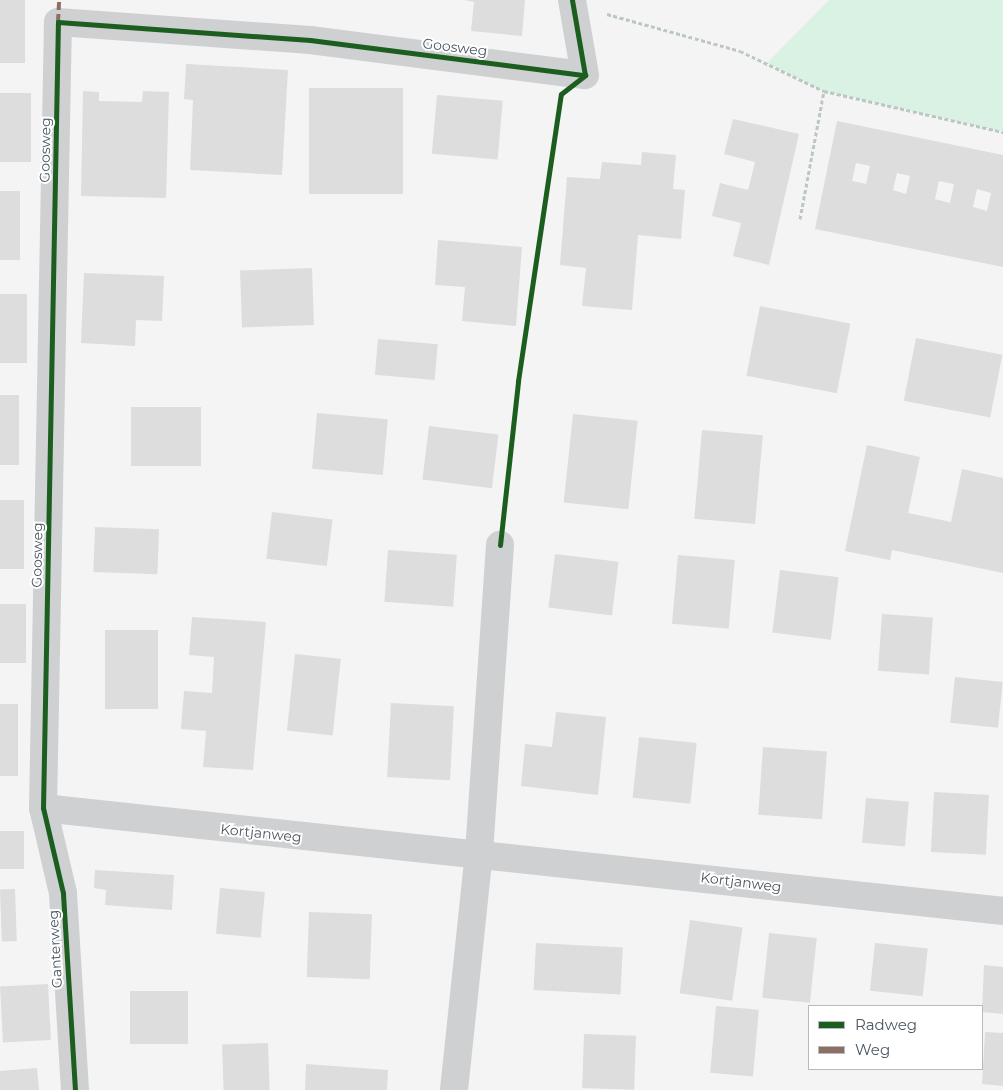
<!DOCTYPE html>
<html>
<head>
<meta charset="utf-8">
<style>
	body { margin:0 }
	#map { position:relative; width:1003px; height:1090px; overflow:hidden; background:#f4f4f4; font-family:Montserrat,sans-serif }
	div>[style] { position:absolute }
	.green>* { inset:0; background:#d9f2e3 }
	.building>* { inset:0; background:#ddddde; transform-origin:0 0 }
	.path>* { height:3px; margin-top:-1.5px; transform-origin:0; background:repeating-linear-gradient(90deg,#bcc7c4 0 4px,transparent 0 6.5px) }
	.minor>* { height:28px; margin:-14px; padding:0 14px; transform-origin:14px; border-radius:14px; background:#ced0d2 }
	.quiet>* { height:4px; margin-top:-2px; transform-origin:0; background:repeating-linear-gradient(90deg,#8d6e63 0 8px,transparent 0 12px) }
	.cycleway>* { height:5px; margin:-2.5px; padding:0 2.5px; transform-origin:2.5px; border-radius:2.5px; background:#1b5e20 }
	span { translate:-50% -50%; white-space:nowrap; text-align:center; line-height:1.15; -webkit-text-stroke:4px #fff; paint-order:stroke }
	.street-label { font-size:14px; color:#4a5661 }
	.legend { position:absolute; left:808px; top:1005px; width:175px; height:65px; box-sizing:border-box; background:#fff; border:1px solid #b7bbc0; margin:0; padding:6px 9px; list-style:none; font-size:15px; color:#4a5661 }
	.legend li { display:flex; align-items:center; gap:10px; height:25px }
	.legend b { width:25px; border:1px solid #b7bbc0 }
</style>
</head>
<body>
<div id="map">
	<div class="green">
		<i style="clip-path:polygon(829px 0,1003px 0,1003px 132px,824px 91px,767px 63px)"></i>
	</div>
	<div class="building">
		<i style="left:0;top:0;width:25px;height:63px"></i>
		<i style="clip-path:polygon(464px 0,525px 0,522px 36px,471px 31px,474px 2px)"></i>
		<i style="clip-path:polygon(186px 64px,288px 70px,282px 175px,190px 170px,193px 100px,184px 99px)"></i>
		<i style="left:309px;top:88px;width:94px;height:106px"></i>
		<i style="clip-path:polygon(83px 91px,99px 92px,99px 101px,142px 102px,143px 91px,169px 92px,166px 198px,81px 196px)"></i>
		<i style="left:0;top:93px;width:31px;height:69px"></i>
		<i style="left:437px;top:95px;width:66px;height:59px;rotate:5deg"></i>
		<i style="clip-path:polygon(733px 119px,799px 134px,769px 265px,733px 256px,741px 223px,712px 216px,720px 183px,748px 190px,755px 162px,724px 154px)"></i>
		<i style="clip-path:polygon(evenodd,837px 121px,1003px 155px,1003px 267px,815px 229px,837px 121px,856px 163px,870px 166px,866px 184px,852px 181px,856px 163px,837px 121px,897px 173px,910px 176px,906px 194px,893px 190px,897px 173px,837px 121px,939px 181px,954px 184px,950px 203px,935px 199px,939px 181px,837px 121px,977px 189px,991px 193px,987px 211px,973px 207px,977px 189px)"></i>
		<i style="clip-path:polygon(642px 152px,676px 155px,673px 189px,685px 190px,681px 239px,638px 235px,632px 310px,582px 306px,586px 268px,560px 265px,567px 177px,600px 179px,602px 162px,641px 165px)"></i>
		<i style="left:0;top:191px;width:20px;height:69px"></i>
		<i style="clip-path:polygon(438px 240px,522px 247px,516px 326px,462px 321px,465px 287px,435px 285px)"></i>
		<i style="left:312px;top:268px;width:57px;height:72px;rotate:88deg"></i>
		<i style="clip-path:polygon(84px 273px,164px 276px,162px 321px,136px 320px,135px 346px,81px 343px)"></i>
		<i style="left:0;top:294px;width:27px;height:69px"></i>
		<i style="left:760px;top:306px;width:92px;height:71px;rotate:11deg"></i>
		<i style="left:916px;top:338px;width:88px;height:64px;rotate:11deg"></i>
		<i style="left:378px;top:339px;width:60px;height:36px;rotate:5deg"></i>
		<i style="left:0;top:395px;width:19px;height:70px"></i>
		<i style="left:131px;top:407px;width:70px;height:59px"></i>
		<i style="left:317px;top:413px;width:71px;height:56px;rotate:5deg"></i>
		<i style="left:573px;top:414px;width:65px;height:89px;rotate:6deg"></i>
		<i style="left:429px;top:426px;width:70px;height:54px;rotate:7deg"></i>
		<i style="left:702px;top:430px;width:61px;height:89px;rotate:5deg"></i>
		<i style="clip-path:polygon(867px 445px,920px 457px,908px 513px,951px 522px,962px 469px,1003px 478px,1003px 573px,892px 550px,890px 560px,845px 551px)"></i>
		<i style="left:0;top:500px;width:24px;height:69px"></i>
		<i style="left:272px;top:512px;width:61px;height:47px;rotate:7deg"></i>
		<i style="left:95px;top:527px;width:64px;height:45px;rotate:2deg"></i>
		<i style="left:388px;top:550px;width:69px;height:52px;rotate:4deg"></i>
		<i style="left:555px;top:554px;width:64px;height:54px;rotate:7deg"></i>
		<i style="left:678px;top:555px;width:57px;height:69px;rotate:5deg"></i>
		<i style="left:780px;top:570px;width:59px;height:63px;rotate:7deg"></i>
		<i style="left:0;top:604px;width:26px;height:59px"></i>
		<i style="left:882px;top:614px;width:51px;height:57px;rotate:4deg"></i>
		<i style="clip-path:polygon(192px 617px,266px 622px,253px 770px,203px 767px,206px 731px,181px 729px,184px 691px,212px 693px,214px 657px,189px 655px)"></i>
		<i style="left:105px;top:630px;width:53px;height:79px"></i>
		<i style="left:295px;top:654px;width:46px;height:77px;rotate:6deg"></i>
		<i style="left:955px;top:677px;width:48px;height:46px;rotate:6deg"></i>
		<i style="left:391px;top:703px;width:63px;height:74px;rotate:3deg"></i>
		<i style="left:0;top:704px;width:18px;height:72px"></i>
		<i style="clip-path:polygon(556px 712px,606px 717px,598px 795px,521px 786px,525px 744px,552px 747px)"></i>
		<i style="left:639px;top:737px;width:58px;height:61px;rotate:6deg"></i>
		<i style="left:763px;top:747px;width:64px;height:68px;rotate:4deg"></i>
		<i style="left:934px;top:792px;width:55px;height:60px;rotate:3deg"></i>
		<i style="left:866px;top:798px;width:43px;height:45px;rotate:5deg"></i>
		<i style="left:0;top:831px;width:24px;height:38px"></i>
		<i style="clip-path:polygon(95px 870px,174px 875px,172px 910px,105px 905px,106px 890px,94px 888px)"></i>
		<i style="left:220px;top:888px;width:45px;height:46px;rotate:5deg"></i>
		<i style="left:15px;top:889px;width:52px;height:15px;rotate:88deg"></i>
		<i style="left:309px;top:912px;width:63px;height:65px;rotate:2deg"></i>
		<i style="left:690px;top:920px;width:53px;height:74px;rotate:8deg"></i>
		<i style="left:769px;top:933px;width:48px;height:65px;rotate:6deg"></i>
		<i style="left:536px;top:943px;width:87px;height:47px;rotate:3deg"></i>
		<i style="left:875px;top:943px;width:53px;height:48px;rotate:6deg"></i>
		<i style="clip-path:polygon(984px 965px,1003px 967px,1003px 1014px,982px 1012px)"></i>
		<i style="left:48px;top:984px;width:56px;height:48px;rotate:87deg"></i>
		<i style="left:130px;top:991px;width:58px;height:53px"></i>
		<i style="left:716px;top:1006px;width:43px;height:67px;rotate:5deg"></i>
		<i style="clip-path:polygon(985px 1032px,1003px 1033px,1003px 1086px,982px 1084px)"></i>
		<i style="left:584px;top:1034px;width:52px;height:54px;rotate:2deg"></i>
		<i style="left:268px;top:1043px;width:47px;height:46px;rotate:88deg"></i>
		<i style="clip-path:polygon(306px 1064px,388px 1070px,387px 1090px,305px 1090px)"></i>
		<i style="clip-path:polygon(37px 1068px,39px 1090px,0 1090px,0 1071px)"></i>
	</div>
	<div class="path">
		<i style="left:607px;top:14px;width:138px;rotate:15.5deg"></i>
		<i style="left:740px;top:51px;width:93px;rotate:25.5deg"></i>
		<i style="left:824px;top:91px;width:184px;rotate:12.9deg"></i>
		<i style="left:800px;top:219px;width:130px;rotate:-79.4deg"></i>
	</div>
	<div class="minor">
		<i style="left:43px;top:808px;width:966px;rotate:6.12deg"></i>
		<i style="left:75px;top:1090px;width:197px;rotate:-93.5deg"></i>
		<i style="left:63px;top:893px;width:87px;rotate:-103.2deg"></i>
		<i style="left:43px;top:808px;width:786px;rotate:-88.91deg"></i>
		<i style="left:58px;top:22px;width:253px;rotate:4.1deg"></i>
		<i style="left:310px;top:40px;width:277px;rotate:7.3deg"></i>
		<i style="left:585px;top:75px;width:76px;rotate:-99.8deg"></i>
		<i style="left:454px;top:1090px;width:238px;rotate:-84deg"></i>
		<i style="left:479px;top:853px;width:309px;rotate:-86.1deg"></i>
	</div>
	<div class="quiet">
		<i style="left:58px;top:22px;width:22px;rotate:-87deg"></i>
	</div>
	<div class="cycleway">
		<i style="left:572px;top:0;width:76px;rotate:80.2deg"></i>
		<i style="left:500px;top:545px;width:165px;rotate:-83.7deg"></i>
		<i style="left:518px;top:381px;width:290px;rotate:-81.5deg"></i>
		<i style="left:561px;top:94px;width:31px;rotate:-38deg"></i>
		<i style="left:75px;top:1090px;width:197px;rotate:-93.5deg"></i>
		<i style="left:63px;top:893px;width:87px;rotate:-103.2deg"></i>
		<i style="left:43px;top:808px;width:786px;rotate:-88.91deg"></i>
		<i style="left:58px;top:22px;width:253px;rotate:4.1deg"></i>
		<i style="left:310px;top:40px;width:277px;rotate:7.3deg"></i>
	</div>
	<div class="street-label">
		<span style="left:455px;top:47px;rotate:7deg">Goosweg</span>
		<span style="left:45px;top:150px;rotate:-89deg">Goosweg</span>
		<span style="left:37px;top:555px;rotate:-89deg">Goosweg</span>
		<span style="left:261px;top:833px;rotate:6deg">Kortjanweg</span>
		<span style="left:741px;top:882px;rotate:7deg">Kortjanweg</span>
		<span style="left:55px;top:949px;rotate:-93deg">Ganterweg</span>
	</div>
	<ul class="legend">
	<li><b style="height:6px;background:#1b5e20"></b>Radweg</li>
	<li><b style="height:6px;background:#8d6e63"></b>Weg</li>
	</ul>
</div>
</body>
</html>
